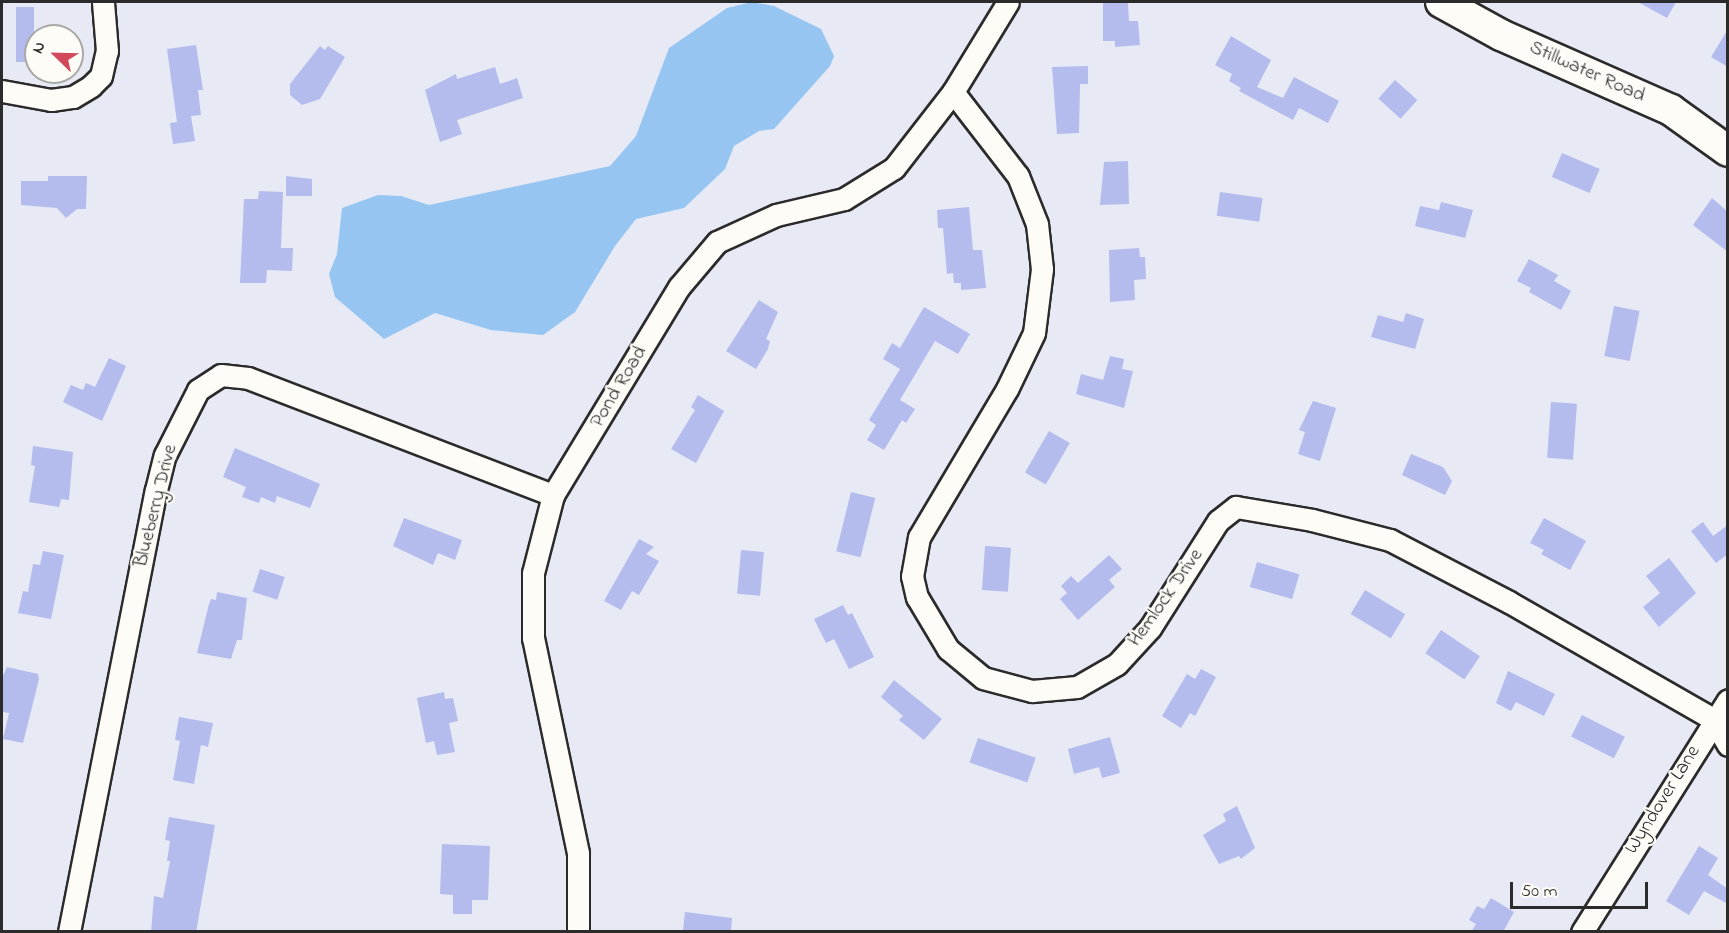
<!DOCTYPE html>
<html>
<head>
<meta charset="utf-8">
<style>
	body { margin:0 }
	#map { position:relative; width:1729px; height:933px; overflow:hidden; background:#e7e9f4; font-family:"Indie Flower",sans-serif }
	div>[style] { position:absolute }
	.water>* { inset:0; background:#96c5f1 }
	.building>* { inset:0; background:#b4bced; transform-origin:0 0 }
	.roads { filter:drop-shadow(2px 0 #2b2b2b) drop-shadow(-2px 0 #2b2b2b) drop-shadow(0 2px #2b2b2b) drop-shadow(0 -2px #2b2b2b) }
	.street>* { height:21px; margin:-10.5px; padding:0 10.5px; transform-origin:10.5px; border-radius:10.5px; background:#fdfcf7 }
	.secondary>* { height:30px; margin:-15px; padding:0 15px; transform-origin:15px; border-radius:15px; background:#fdfcf7 }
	span { translate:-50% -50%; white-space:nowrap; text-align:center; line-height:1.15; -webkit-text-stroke:4.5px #fdfcf7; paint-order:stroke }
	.street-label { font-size:20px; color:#2b2b2b }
	.frame { position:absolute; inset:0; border:3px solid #2b2b2b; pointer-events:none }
	.north { position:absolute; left:24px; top:24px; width:60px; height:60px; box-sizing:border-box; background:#fdfcf7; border:2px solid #a9a8a5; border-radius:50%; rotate:293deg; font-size:16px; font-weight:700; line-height:24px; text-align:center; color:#2b2b2b }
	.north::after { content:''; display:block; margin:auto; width:21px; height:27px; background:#d1495b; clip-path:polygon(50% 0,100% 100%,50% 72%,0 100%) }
	.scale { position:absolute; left:1510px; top:882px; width:138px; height:27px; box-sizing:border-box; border:3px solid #2b2b2b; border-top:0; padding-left:8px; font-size:18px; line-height:21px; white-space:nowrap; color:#2b2b2b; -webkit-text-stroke:4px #fdfcf7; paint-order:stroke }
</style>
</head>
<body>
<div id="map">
	<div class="water">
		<i style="clip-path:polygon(752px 2px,774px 6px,821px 29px,834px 56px,830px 66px,774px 129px,759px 131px,734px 146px,725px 169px,684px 208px,636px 219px,615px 246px,575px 312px,543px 335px,491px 330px,435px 313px,384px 339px,335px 297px,329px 274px,337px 254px,342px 208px,378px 195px,401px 196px,429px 205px,610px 166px,636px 136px,669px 48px,727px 8px)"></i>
	</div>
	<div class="building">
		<i style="clip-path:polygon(1103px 2px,1128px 2px,1129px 21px,1138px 21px,1140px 45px,1115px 47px,1115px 41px,1103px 41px)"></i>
		<i style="clip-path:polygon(1638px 2px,1676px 2px,1667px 18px)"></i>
		<i style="left:16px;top:7px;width:18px;height:55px"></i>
		<i style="clip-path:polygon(1728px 29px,1728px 67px,1711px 57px)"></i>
		<i style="clip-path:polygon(1231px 36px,1271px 60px,1257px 87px,1283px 98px,1294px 77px,1339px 101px,1328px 123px,1299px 108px,1293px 120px,1239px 91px,1241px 88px,1229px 81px,1232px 74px,1215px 65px)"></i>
		<i style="clip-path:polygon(196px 45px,203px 90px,198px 90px,201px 115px,191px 116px,195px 141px,173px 144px,170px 123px,177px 122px,167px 49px)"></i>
		<i style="clip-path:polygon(320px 46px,325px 50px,328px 46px,345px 57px,320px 99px,302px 105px,290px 95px,290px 84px)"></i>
		<i style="clip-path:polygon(1088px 66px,1088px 84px,1080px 84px,1079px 133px,1057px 134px,1052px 67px)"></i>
		<i style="clip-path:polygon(495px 67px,500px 84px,517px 78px,523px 98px,457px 120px,462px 134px,440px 142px,425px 90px,456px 74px,457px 79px)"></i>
		<i style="left:1395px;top:80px;width:30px;height:25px;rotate:42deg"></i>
		<i style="left:1562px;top:153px;width:41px;height:26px;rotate:23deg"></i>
		<i style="clip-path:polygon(1128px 161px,1129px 204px,1100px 205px,1104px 162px)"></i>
		<i style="clip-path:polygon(48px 176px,87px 176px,86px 209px,77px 209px,66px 218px,57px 208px,21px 205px,21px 181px,48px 181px)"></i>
		<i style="clip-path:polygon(286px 176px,312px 179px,312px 196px,286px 196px)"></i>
		<i style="clip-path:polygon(259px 191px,283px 192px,281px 248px,293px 248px,292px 271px,267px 270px,266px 283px,240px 283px,244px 199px,258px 199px)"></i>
		<i style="left:1220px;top:192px;width:43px;height:24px;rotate:8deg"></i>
		<i style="clip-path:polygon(1712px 198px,1728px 212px,1728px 252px,1693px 225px)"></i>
		<i style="clip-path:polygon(1441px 202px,1473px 210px,1465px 238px,1415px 226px,1420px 206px,1439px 210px)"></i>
		<i style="clip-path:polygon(969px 207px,973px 250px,982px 250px,986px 288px,961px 290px,961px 283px,954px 283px,953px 273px,947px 274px,943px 228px,938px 228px,937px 210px)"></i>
		<i style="clip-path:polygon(1139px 248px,1140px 257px,1145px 257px,1146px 279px,1134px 280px,1135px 300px,1110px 302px,1109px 250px)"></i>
		<i style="clip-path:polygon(1529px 259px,1558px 275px,1554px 281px,1571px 291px,1561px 310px,1529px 292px,1531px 288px,1517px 281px)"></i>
		<i style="clip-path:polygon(759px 300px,778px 312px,766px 339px,770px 341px,768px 349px,756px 369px,726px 351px)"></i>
		<i style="left:1614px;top:306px;width:26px;height:51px;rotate:11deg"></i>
		<i style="clip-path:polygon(924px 307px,970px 334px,958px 354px,935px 341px,900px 400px,915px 409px,906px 423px,902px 420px,884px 450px,867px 440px,876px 425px,869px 420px,900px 369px,883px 359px,892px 343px,900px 348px)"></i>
		<i style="clip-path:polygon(1406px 313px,1424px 319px,1415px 349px,1371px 337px,1378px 315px,1403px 322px)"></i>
		<i style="clip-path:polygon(1110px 356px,1124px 359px,1122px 369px,1133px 371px,1124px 408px,1076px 394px,1081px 374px,1103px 380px)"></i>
		<i style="clip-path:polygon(109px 358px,126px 366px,102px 421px,63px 402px,71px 385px,83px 390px,86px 383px,95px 387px)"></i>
		<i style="clip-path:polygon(698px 395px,724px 411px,696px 463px,671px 449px,695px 410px,691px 407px)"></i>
		<i style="clip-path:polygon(1313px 401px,1336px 408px,1320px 461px,1298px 454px,1305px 432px,1299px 430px)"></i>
		<i style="left:1551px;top:402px;width:26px;height:56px;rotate:4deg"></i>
		<i style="left:1049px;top:431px;width:24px;height:48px;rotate:30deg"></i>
		<i style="clip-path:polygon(33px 446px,73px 452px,69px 500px,61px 499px,59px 507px,29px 502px,35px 466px,31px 465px)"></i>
		<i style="clip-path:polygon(235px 448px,320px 484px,310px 508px,277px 496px,275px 503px,261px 497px,259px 503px,242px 497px,246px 487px,223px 477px)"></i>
		<i style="clip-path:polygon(1411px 454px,1443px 467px,1452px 481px,1445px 495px,1402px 475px)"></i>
		<i style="left:851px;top:492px;width:25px;height:61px;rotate:14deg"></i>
		<i style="clip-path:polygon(404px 518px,462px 540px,455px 560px,438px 553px,433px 565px,393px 546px)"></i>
		<i style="clip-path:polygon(1544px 518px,1586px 541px,1570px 570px,1541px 554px,1544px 550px,1530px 543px)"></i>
		<i style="clip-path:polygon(1703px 522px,1713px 536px,1728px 525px,1728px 554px,1716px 563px,1691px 531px)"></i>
		<i style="clip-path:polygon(639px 539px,654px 547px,646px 554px,659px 561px,639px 595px,632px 591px,621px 610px,604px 601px)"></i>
		<i style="left:985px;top:546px;width:26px;height:44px;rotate:4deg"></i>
		<i style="left:741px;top:550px;width:23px;height:44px;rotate:5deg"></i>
		<i style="clip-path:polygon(43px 551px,64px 555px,51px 619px,18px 613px,23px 591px,28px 592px,33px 564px,40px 565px)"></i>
		<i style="clip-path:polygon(1109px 555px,1122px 569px,1109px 580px,1115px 587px,1078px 620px,1060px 599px,1067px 593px,1061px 586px,1071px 576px,1078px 583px)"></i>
		<i style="clip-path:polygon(1669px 558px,1696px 593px,1659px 627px,1643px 607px,1660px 593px,1646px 576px)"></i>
		<i style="left:1257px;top:562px;width:44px;height:26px;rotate:16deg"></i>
		<i style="left:260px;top:569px;width:26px;height:24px;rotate:18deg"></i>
		<i style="left:1365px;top:590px;width:47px;height:28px;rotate:31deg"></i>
		<i style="clip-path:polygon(217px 592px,247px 598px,242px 640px,237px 640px,231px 659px,197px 653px,209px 604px,211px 599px,216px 600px)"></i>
		<i style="clip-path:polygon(843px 605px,848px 615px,852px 613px,874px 657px,849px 669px,834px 639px,826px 643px,814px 619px)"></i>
		<i style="left:1441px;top:630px;width:47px;height:28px;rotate:34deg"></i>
		<i style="clip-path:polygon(7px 667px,38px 674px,39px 679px,23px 743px,3px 739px,9px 713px,2px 712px,2px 678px)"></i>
		<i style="clip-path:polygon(1201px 669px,1216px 677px,1195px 716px,1190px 713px,1181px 728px,1162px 716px,1187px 674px,1195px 679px)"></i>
		<i style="clip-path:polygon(1508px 671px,1555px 694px,1544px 716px,1516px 702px,1511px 711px,1496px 703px)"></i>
		<i style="clip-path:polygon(894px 680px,942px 719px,924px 740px,899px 720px,903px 716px,881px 697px)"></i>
		<i style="clip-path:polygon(444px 692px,445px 699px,453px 698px,458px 721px,449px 723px,455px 752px,437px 755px,434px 741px,426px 743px,417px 698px)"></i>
		<i style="left:1582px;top:715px;width:48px;height:24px;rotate:27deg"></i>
		<i style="clip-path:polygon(179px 717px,213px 723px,208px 747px,201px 745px,194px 784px,173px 780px,180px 741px,175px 740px)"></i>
		<i style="clip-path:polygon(1110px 737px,1120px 773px,1102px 778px,1099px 767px,1074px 774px,1068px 749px)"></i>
		<i style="left:978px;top:738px;width:61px;height:26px;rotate:19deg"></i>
		<i style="clip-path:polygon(1237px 806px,1255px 848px,1241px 859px,1239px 856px,1219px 864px,1203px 835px,1226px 821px,1223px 814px)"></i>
		<i style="clip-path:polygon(169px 817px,215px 825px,196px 932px,151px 932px,154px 896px,163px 898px,170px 861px,167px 861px,170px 841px,165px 840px)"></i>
		<i style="clip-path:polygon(442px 844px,490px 846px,488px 900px,472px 900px,472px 914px,453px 914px,453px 895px,440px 894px)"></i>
		<i style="clip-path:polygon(1699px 846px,1718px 858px,1708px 875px,1728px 889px,1728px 904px,1704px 891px,1689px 915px,1666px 901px)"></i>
		<i style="clip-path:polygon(1491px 898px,1514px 912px,1503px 932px,1471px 932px,1476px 924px,1469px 920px,1477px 906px,1484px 909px)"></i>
		<i style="clip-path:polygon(685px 912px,732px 918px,731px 932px,683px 930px)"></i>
	</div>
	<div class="roads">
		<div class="street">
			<i style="left:2px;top:91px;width:50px;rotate:10.4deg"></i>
			<i style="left:51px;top:100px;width:22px;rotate:-8deg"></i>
			<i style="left:73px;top:97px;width:21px;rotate:-31deg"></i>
			<i style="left:91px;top:86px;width:14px;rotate:-45deg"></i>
			<i style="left:101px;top:76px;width:26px;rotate:-77deg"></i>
			<i style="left:107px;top:51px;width:49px;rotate:-94.7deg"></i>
			<i style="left:953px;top:92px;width:106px;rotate:52.3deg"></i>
			<i style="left:1018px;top:176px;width:52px;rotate:68.4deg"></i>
			<i style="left:1037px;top:224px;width:45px;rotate:83.7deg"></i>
			<i style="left:1042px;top:269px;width:64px;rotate:97.1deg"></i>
			<i style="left:1034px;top:333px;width:62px;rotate:115.7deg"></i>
			<i style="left:1007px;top:389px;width:172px;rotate:120.7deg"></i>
			<i style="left:919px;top:537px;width:40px;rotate:100deg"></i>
			<i style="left:912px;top:576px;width:22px;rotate:77deg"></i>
			<i style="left:917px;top:597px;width:61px;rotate:59.2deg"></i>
			<i style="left:948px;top:649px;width:45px;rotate:39.6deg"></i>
			<i style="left:983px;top:678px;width:51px;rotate:14.9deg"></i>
			<i style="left:1032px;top:691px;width:45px;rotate:-5.1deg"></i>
			<i style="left:1077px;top:687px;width:46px;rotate:-29.9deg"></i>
			<i style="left:1117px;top:664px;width:49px;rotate:-47.5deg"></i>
			<i style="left:1150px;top:628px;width:127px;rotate:-57.6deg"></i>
			<i style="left:1218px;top:521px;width:23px;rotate:-38deg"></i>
			<i style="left:1236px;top:507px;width:77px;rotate:9.7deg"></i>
			<i style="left:1312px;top:520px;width:81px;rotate:14.4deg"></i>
			<i style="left:1390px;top:540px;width:134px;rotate:27.5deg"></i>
			<i style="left:1509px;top:602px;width:235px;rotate:29.8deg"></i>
			<i style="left:1713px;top:719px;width:30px;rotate:60deg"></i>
			<i style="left:69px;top:932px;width:450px;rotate:-78.9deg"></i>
			<i style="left:156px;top:490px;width:36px;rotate:-76deg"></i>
			<i style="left:165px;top:455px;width:73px;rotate:-63.1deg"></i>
			<i style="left:198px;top:390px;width:27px;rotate:-33deg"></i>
			<i style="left:221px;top:375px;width:27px;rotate:6deg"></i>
			<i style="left:248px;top:378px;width:327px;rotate:21deg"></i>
			<i style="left:578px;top:932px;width:79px;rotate:-90deg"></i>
			<i style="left:578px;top:853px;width:220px;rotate:-101.8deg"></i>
			<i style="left:533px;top:638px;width:65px;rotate:-90deg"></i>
			<i style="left:533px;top:573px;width:81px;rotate:-75.6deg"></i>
			<i style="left:553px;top:495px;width:243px;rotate:-58.8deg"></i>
			<i style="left:679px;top:287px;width:59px;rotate:-49.8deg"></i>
			<i style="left:717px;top:242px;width:65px;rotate:-24.6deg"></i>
			<i style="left:776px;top:215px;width:70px;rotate:-13.2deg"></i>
			<i style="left:844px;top:199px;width:59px;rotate:-31.8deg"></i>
			<i style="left:894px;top:168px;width:96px;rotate:-52.2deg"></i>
			<i style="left:953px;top:92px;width:105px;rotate:-58.6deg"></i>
			<i style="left:1582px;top:932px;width:274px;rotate:-57.8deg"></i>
		</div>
		<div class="secondary">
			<i style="left:1441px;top:2px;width:68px;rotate:28.8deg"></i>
			<i style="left:1501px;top:35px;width:186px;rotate:23.8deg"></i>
			<i style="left:1671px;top:110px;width:70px;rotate:35.7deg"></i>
		</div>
	</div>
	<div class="street-label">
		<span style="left:1587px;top:72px;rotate:24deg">Stillwater Road</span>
		<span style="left:619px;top:387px;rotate:-59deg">Pond Road</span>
		<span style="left:156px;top:506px;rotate:-76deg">Blueberry Drive</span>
		<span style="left:1166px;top:598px;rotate:-55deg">Hemlock Drive</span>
		<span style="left:1663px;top:800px;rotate:-58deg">Wyndover Lane</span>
	</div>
	<div class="frame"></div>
	<div class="north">N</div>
	<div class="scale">50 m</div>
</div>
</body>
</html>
